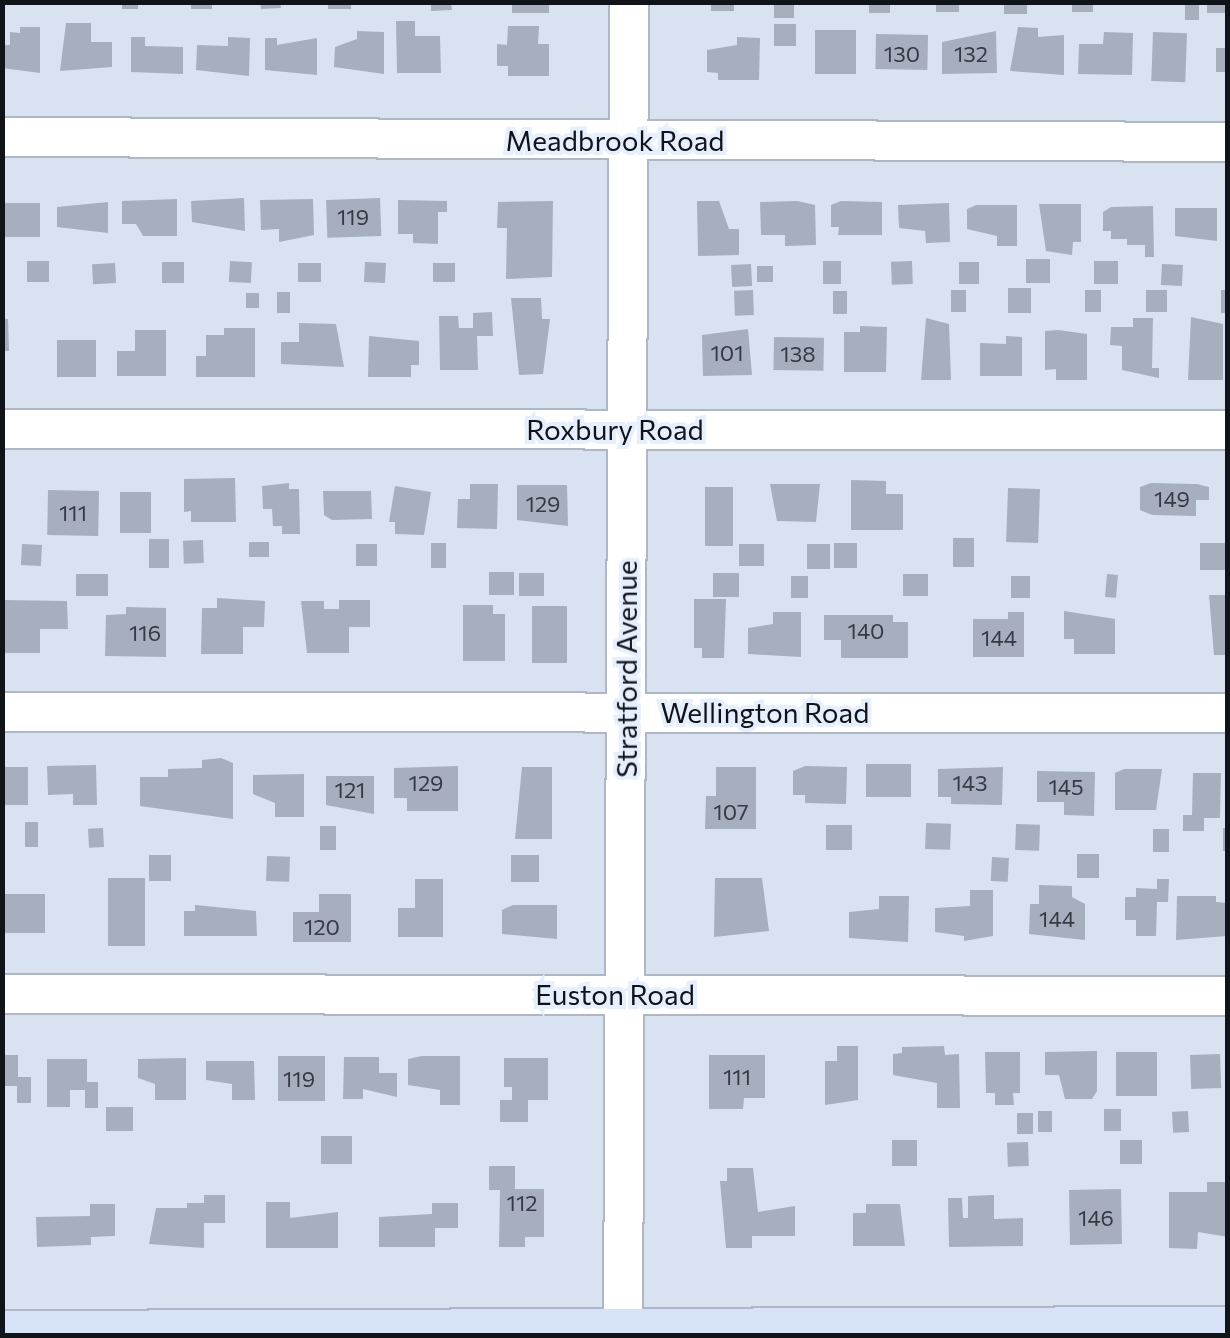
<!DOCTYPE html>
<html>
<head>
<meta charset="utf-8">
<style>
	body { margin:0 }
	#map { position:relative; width:1230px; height:1338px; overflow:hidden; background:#d9e2f1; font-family:Commissioner,sans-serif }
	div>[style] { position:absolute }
	.building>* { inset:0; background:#a7afbe; transform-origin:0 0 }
	.roads { filter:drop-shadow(2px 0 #afb7c6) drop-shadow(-2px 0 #afb7c6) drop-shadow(0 2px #afb7c6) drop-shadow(0 -2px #afb7c6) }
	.minor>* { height:38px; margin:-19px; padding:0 19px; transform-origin:19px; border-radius:19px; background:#fff }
	.major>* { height:48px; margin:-24px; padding:0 24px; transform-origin:24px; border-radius:24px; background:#d6e2f8 }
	span { translate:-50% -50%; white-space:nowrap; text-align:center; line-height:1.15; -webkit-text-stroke:8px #e6effe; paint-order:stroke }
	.number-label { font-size:22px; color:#363a42 }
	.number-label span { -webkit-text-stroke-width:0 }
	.street-label { font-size:28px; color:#101318 }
	.frame { position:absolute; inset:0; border:5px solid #101318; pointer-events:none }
</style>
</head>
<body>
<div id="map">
	<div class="building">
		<i style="left:122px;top:2px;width:16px;height:7px"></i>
		<i style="left:191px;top:2px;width:21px;height:7px"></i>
		<i style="clip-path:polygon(260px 2px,280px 2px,281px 8px,261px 9px)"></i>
		<i style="left:328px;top:2px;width:23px;height:7px"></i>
		<i style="clip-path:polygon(431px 2px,451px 2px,452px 10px,431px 11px)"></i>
		<i style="left:512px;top:2px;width:37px;height:11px"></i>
		<i style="left:711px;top:2px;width:23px;height:9px"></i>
		<i style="left:774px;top:2px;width:20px;height:16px"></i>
		<i style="left:869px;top:2px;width:21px;height:11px"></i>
		<i style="left:936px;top:2px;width:23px;height:10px"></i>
		<i style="left:1004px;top:2px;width:23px;height:12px"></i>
		<i style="left:1072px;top:2px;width:21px;height:10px"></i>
		<i style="left:1185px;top:2px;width:14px;height:18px"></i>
		<i style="left:1207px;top:2px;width:21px;height:11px"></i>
		<i style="clip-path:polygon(396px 21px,415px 21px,415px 36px,440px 36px,441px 73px,397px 73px)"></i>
		<i style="clip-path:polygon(66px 23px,91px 23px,91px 42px,112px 42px,112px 67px,60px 71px)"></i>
		<i style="left:774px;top:24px;width:22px;height:22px"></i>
		<i style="clip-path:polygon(508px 26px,539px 26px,538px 44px,549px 44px,549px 76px,508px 76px,508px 66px,497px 66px,497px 44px,507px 45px)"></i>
		<i style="clip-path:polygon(20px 27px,40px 27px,40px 73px,2px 68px,2px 45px,10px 45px,10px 32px,20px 33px)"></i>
		<i style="clip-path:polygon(1018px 27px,1038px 28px,1038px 37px,1064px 35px,1064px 75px,1010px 71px)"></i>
		<i style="left:856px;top:30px;width:44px;height:41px;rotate:90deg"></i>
		<i style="clip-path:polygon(357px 31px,384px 32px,384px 74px,334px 67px,335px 47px,357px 39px)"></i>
		<i style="clip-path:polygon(996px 31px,997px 73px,942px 74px,942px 42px)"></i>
		<i style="clip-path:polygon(1104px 32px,1133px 33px,1132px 75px,1078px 74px,1079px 44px,1103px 44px)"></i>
		<i style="left:1153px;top:32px;width:34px;height:49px;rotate:2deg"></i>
		<i style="left:876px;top:34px;width:52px;height:35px;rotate:1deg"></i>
		<i style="clip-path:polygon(131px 37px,145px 37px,145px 46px,183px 47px,183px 74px,131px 72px)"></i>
		<i style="clip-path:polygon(228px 37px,250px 38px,249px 76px,196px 70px,197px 45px,228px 46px)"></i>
		<i style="clip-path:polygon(737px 37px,760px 38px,759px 80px,718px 80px,718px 73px,707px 72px,707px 50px,737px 45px)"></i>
		<i style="clip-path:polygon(265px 38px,277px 38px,277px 45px,317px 38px,317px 75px,265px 70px)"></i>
		<i style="left:1216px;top:48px;width:12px;height:24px"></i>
		<i style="clip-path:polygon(244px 198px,245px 231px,192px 222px,191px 201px)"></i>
		<i style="left:380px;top:198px;width:38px;height:54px;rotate:88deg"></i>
		<i style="clip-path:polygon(177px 199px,177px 236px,143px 236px,136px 224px,122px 224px,122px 201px)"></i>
		<i style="clip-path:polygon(313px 199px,314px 235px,279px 242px,279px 229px,261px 230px,260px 200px)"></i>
		<i style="clip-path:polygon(398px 200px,447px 201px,447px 212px,438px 212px,438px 244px,413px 243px,413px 234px,398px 234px)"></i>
		<i style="clip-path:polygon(553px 201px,552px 277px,506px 279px,507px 228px,497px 228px,498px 202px)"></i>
		<i style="clip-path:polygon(697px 201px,719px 201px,729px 229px,739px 229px,739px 255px,698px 256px)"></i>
		<i style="clip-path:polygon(797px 201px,815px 205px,816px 245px,785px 246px,785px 235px,761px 235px,760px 202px)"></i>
		<i style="clip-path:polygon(841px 201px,882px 202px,882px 235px,838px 235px,839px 227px,831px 227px,831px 205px)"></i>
		<i style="clip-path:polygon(108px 202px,108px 233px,57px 227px,57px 207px)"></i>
		<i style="left:3px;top:203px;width:37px;height:34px"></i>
		<i style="clip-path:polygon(949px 203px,950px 242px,926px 243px,925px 231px,899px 228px,898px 205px)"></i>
		<i style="clip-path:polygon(1039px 204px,1081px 204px,1081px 242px,1073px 242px,1072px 255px,1046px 251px)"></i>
		<i style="clip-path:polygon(976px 205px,1017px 205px,1017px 246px,997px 246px,997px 236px,967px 229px,967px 209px)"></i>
		<i style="clip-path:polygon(1153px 206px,1154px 257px,1145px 257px,1145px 245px,1127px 245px,1127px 239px,1111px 239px,1111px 231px,1103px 231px,1103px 212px,1111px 207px)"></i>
		<i style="clip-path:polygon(1175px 208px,1217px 208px,1217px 241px,1175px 236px)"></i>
		<i style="left:1026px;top:259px;width:24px;height:24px"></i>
		<i style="left:27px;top:261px;width:22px;height:21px"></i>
		<i style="left:230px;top:261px;width:22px;height:21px;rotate:3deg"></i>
		<i style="left:823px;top:261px;width:18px;height:23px"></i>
		<i style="left:912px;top:261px;width:23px;height:21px;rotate:88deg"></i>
		<i style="left:1118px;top:261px;width:23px;height:24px;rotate:90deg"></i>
		<i style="left:184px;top:262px;width:21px;height:22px;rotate:90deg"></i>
		<i style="left:365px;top:262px;width:21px;height:20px;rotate:3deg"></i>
		<i style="left:959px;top:262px;width:20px;height:22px"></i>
		<i style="left:115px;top:263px;width:20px;height:23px;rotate:87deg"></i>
		<i style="left:298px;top:263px;width:23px;height:19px"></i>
		<i style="left:433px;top:263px;width:22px;height:19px"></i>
		<i style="left:751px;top:264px;width:22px;height:20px;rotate:87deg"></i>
		<i style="left:1162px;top:264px;width:21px;height:21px;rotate:3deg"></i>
		<i style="left:757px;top:266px;width:16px;height:16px"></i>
		<i style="left:1008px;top:288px;width:23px;height:25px"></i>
		<i style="left:753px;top:290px;width:25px;height:19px;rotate:88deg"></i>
		<i style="left:951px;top:290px;width:15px;height:22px"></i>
		<i style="left:1085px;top:290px;width:16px;height:22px"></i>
		<i style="left:1146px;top:290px;width:21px;height:22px"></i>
		<i style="left:1221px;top:290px;width:7px;height:23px"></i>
		<i style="left:833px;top:291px;width:14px;height:23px"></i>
		<i style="left:277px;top:292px;width:13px;height:21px"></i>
		<i style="left:246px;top:293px;width:13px;height:15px"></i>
		<i style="clip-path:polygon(511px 298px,541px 298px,542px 319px,550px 319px,543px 374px,519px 375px)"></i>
		<i style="clip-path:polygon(492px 312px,493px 336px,477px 336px,478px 370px,440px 370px,439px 316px,458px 316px,459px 328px,473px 328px,473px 313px)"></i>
		<i style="clip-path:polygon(1191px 317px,1223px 324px,1223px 380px,1188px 380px)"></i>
		<i style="clip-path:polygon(926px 318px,949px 324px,951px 380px,921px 380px)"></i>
		<i style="clip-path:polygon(1133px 318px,1153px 318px,1152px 368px,1159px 368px,1159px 378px,1122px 370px,1122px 346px,1110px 345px,1111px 327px,1133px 327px)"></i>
		<i style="clip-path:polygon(2px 319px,8px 319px,9px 351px,2px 351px)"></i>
		<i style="clip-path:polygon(299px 323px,336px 324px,344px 367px,281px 364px,281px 342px,299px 342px)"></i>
		<i style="clip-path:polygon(860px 326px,887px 327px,886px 372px,844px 372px,844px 332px,860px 332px)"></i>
		<i style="clip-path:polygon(224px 328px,255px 328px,255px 377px,196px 377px,196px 356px,206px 356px,206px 335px,224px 335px)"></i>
		<i style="clip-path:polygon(748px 329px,752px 375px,703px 376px,702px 335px)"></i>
		<i style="clip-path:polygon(135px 330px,166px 330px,166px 376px,117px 376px,117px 351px,135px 351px)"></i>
		<i style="clip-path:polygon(1058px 330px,1087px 334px,1087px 380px,1056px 380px,1056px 369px,1045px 370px,1045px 331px)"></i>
		<i style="clip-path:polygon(369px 336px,419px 341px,419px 365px,411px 365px,411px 377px,368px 377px)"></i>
		<i style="clip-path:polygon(1006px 336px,1022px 337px,1022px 376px,980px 376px,980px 343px,1006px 344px)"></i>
		<i style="left:774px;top:337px;width:50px;height:33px;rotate:1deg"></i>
		<i style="left:57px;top:340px;width:39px;height:37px"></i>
		<i style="clip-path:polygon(235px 478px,236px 522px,191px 522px,191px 511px,184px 512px,184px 479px)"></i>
		<i style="clip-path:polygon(851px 480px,886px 481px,886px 494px,903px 494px,903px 530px,851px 530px)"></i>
		<i style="clip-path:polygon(289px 483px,289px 489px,299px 489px,300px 534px,282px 534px,282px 526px,273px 526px,272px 509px,263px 509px,262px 486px)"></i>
		<i style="clip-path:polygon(1151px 483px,1197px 484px,1209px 487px,1209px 500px,1196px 500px,1196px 516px,1152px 515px,1140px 510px,1140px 487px)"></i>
		<i style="clip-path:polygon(470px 484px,498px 484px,497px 529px,457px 528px,458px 499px,470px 499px)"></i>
		<i style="clip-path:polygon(770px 484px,820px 484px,816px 522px,777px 521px)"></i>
		<i style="clip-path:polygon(517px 485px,567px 485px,568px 526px,517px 520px)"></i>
		<i style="clip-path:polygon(395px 486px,431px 492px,424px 535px,395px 534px,395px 522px,389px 522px)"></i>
		<i style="left:705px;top:487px;width:28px;height:59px"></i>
		<i style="left:1008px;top:488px;width:32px;height:54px;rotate:2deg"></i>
		<i style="left:48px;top:490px;width:51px;height:45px;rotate:1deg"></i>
		<i style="clip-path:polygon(323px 491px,371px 491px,372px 519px,332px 520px,324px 515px)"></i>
		<i style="left:120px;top:492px;width:31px;height:41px"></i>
		<i style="left:953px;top:538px;width:21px;height:29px"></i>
		<i style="left:149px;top:539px;width:20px;height:29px"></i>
		<i style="left:203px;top:540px;width:23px;height:20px;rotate:88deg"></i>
		<i style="left:249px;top:542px;width:20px;height:15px"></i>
		<i style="left:431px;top:543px;width:15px;height:25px"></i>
		<i style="left:834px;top:543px;width:23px;height:25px"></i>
		<i style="left:1200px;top:543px;width:27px;height:27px"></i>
		<i style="left:22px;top:544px;width:20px;height:21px;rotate:3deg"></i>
		<i style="left:356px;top:544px;width:21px;height:22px"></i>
		<i style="left:739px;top:544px;width:25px;height:22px"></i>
		<i style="left:807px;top:544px;width:23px;height:25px"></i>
		<i style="left:489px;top:572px;width:25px;height:23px"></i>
		<i style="left:519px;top:573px;width:25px;height:23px"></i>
		<i style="left:713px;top:573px;width:26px;height:24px"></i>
		<i style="left:76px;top:574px;width:32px;height:22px"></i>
		<i style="left:903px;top:574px;width:25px;height:22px"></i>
		<i style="left:1107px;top:574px;width:11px;height:23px;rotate:5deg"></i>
		<i style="left:791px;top:576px;width:17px;height:22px"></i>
		<i style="left:1011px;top:576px;width:19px;height:22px"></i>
		<i style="clip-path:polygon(1209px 595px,1228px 595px,1228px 655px,1214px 655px)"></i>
		<i style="clip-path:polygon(217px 598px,265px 601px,264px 627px,243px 627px,243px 654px,201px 654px,202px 608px,217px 608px)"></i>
		<i style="clip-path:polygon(694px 599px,726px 599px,724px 658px,702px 658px,702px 648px,694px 648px)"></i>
		<i style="clip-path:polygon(2px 600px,67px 601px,68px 629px,40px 629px,40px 653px,2px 653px)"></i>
		<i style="clip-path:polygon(339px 600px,370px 600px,370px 627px,349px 627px,349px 653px,307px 653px,301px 601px,324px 601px,324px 609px,339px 609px)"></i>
		<i style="clip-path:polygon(463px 605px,493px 605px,493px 614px,505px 614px,505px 661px,463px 661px)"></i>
		<i style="left:532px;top:606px;width:35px;height:57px"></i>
		<i style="clip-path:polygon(126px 607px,166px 608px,166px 657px,105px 656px,106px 615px,126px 614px)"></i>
		<i style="clip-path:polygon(1064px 611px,1115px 619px,1115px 654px,1074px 654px,1074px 639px,1064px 639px)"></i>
		<i style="clip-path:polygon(773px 612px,801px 612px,801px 657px,748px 654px,748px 628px,773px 624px)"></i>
		<i style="clip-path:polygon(1008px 612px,1024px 612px,1024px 657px,973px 657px,973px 619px,1008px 619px)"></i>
		<i style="clip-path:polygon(824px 615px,893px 615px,893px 622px,908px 622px,908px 658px,841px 658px,841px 640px,824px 640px)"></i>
		<i style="clip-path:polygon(221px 758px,233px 763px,233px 819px,140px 806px,140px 777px,168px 777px,168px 769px,202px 768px,202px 760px)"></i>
		<i style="left:866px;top:764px;width:45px;height:33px"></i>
		<i style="clip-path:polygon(96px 765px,97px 805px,73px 805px,73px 794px,48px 795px,47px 766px)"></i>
		<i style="clip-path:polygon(458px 766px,458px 811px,407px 811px,407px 798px,394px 798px,394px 768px)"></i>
		<i style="clip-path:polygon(805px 766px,847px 767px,846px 804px,805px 803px,805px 795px,793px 795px,793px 771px)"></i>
		<i style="left:2px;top:767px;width:26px;height:38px"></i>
		<i style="clip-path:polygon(522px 767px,552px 767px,552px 839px,515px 839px)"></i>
		<i style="clip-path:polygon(716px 767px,756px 767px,756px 829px,705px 829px,706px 796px,716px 796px)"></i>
		<i style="clip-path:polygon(1003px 767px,1002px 805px,951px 804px,951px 797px,938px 797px,938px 769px)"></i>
		<i style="clip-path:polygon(1124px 769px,1162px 769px,1156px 810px,1115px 810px,1115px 773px)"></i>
		<i style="clip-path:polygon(1037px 771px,1095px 772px,1094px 816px,1064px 815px,1064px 802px,1037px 802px)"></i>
		<i style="clip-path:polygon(1193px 773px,1221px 773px,1220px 818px,1204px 818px,1204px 831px,1183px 831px,1183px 815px,1192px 815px)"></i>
		<i style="clip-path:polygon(304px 774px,304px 817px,275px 817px,275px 803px,253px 794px,253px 775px)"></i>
		<i style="clip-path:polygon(326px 776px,374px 776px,374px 814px,326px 805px)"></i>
		<i style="left:38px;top:822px;width:25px;height:13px;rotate:90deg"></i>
		<i style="left:926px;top:823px;width:25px;height:26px;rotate:2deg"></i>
		<i style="left:1016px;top:824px;width:24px;height:26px;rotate:2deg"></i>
		<i style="left:826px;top:825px;width:26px;height:25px"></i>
		<i style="left:320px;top:826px;width:16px;height:24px"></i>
		<i style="left:103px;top:828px;width:19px;height:15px;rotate:87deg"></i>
		<i style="left:1223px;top:828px;width:5px;height:23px"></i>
		<i style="left:1153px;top:829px;width:16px;height:23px"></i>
		<i style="left:1077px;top:854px;width:22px;height:24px"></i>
		<i style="left:171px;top:855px;width:26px;height:22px;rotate:90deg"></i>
		<i style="left:511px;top:855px;width:28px;height:27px"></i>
		<i style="left:267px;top:856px;width:23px;height:25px;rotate:2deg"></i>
		<i style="left:992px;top:857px;width:17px;height:24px;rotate:3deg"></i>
		<i style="left:108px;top:878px;width:37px;height:68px"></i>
		<i style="clip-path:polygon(715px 878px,762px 878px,769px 931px,714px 937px)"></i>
		<i style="clip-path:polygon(415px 879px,443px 879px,443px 937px,398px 937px,398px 908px,415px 908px)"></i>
		<i style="clip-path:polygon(1157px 879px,1169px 879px,1168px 902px,1157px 902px,1156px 936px,1136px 936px,1136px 920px,1125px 920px,1125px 897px,1136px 897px,1136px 888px,1157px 889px)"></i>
		<i style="clip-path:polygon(1039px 885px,1072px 886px,1072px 897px,1085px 904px,1085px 940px,1029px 934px,1030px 904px,1039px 904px)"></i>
		<i style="clip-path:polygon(970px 890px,993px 890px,993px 936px,964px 941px,964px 936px,935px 932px,935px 908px,970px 906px)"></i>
		<i style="left:2px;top:894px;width:43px;height:39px"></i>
		<i style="clip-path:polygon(319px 894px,351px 894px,351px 942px,293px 942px,293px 912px,319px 912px)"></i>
		<i style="clip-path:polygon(879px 896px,909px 896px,908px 942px,849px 938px,849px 912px,879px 909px)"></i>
		<i style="clip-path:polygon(1177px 896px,1216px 896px,1216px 902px,1227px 903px,1227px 936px,1176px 940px)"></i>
		<i style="clip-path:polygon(195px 905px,256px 911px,257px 936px,184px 936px,184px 911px,195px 911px)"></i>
		<i style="clip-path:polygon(513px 905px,557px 905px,557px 939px,502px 934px,502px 910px)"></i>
		<i style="clip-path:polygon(837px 1046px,858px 1046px,858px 1100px,825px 1105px,825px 1061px,837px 1061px)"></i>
		<i style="clip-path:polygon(944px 1046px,945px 1055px,959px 1054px,960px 1108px,937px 1108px,937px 1083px,893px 1075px,893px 1054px,902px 1053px,902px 1047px)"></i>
		<i style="clip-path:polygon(1097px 1051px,1097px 1091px,1092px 1099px,1065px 1099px,1059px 1075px,1045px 1075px,1045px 1052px)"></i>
		<i style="clip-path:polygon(985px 1052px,1020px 1052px,1020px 1093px,1013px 1093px,1014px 1105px,995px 1105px,995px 1093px,986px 1093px)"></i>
		<i style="left:1157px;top:1052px;width:44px;height:41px;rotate:90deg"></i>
		<i style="left:1220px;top:1054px;width:34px;height:30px;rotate:88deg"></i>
		<i style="clip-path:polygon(2px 1055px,18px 1055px,18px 1077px,31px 1077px,31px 1103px,17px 1103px,17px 1086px,2px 1086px)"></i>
		<i style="clip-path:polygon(709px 1055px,765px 1055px,765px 1098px,744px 1098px,743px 1109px,709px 1109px)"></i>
		<i style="left:278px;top:1056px;width:47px;height:45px"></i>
		<i style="clip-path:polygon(422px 1056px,460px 1056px,460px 1105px,440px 1105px,440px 1090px,408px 1085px,408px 1059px)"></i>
		<i style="clip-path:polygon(344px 1057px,379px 1057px,379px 1073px,397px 1073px,397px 1097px,363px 1089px,363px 1099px,343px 1099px)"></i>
		<i style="clip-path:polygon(186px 1058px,186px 1100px,155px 1100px,155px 1084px,138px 1078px,138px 1059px)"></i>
		<i style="clip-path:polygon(504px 1058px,548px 1058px,548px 1100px,528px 1100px,528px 1122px,500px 1122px,500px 1100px,512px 1100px,512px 1087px,504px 1087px)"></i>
		<i style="clip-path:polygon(47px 1059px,87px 1059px,87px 1082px,98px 1082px,98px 1108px,85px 1108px,85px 1090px,70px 1090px,70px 1107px,47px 1107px)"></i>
		<i style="clip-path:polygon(206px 1061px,254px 1061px,255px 1100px,232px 1100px,232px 1084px,206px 1080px)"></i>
		<i style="left:106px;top:1107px;width:27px;height:24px"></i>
		<i style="left:1104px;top:1109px;width:17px;height:22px"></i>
		<i style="left:1052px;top:1111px;width:21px;height:14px;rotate:90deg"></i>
		<i style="left:1188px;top:1111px;width:21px;height:16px;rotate:87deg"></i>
		<i style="left:1017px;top:1113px;width:16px;height:21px"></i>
		<i style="left:321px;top:1136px;width:31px;height:28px"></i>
		<i style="left:892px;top:1140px;width:25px;height:26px"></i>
		<i style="left:1120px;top:1140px;width:22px;height:24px"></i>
		<i style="left:1028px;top:1142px;width:24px;height:21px;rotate:88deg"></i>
		<i style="clip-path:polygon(489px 1166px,515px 1166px,515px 1189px,544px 1189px,544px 1237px,525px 1237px,525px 1247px,499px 1247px,500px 1190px,489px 1190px)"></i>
		<i style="clip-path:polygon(727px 1168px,753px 1168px,758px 1212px,795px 1206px,795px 1236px,752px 1236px,752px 1248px,726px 1248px,720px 1181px,727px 1181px)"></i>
		<i style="clip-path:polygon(1207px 1182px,1228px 1182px,1228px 1237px,1198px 1232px,1197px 1249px,1169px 1248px,1169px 1192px,1207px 1192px)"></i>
		<i style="left:1121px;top:1189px;width:55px;height:52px;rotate:89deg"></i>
		<i style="clip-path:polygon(204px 1195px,225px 1195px,225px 1223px,204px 1223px,204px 1248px,149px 1244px,156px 1208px,187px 1208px,187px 1203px,204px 1203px)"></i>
		<i style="clip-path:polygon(994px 1195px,994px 1219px,1023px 1218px,1023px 1246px,949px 1247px,948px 1198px,962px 1198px,963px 1218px,968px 1218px,968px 1196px)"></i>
		<i style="clip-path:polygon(266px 1202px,290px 1202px,290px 1218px,338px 1212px,338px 1248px,266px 1248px)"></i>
		<i style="clip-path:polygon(432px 1203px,458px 1203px,458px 1228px,435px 1228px,435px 1247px,379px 1247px,379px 1217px,432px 1214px)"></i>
		<i style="clip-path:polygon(90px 1204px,115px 1204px,115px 1236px,91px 1237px,91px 1245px,37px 1247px,36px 1217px,90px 1216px)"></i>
		<i style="clip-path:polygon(866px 1204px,900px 1204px,905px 1246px,853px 1246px,853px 1213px,866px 1213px)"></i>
	</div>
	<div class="roads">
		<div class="minor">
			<i style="left:2px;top:137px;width:1226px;rotate:0.23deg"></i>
			<i style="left:2px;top:429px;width:1226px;rotate:0.05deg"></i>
			<i style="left:2px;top:712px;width:1226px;rotate:0.05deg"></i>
			<i style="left:2px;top:994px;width:1226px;rotate:0.09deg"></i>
			<i style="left:623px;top:1336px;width:1334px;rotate:-89.74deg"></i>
		</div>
		<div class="major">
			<i style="left:2px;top:1335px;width:1226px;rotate:-0.19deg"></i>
		</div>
	</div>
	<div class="number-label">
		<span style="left:902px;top:54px">130</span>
		<span style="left:971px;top:54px">132</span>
		<span style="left:353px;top:217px">119</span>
		<span style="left:727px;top:353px">101</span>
		<span style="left:798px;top:354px">138</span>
		<span style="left:1172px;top:499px">149</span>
		<span style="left:543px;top:504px">129</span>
		<span style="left:73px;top:513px">111</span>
		<span style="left:866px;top:631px">140</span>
		<span style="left:145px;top:633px">116</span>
		<span style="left:999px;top:638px">144</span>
		<span style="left:426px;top:783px">129</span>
		<span style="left:970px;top:783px">143</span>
		<span style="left:1066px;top:787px">145</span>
		<span style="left:350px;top:790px">121</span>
		<span style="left:731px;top:812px">107</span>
		<span style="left:1057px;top:919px">144</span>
		<span style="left:322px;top:927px">120</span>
		<span style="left:737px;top:1077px">111</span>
		<span style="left:299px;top:1079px">119</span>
		<span style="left:522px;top:1203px">112</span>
		<span style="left:1096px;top:1218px">146</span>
	</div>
	<div class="street-label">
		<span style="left:615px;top:140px">Meadbrook Road</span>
		<span style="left:615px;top:429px">Roxbury Road</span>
		<span style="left:626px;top:669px;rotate:-90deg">Stratford Avenue</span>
		<span style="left:765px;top:712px">Wellington Road</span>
		<span style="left:615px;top:994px">Euston Road</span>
	</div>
	<div class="frame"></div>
</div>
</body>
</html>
